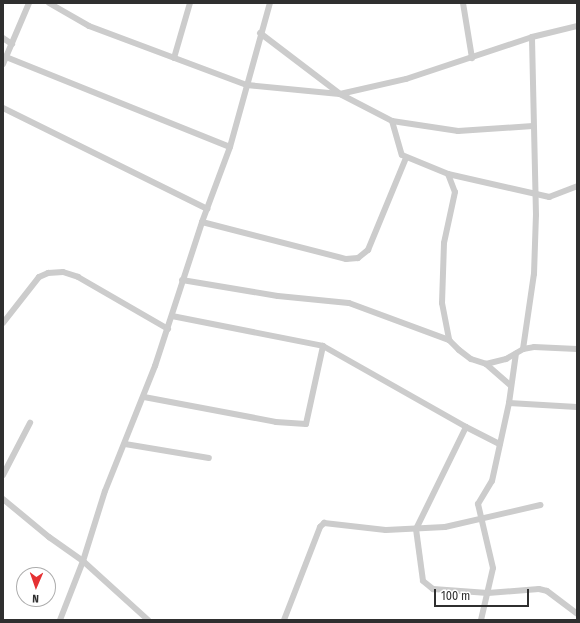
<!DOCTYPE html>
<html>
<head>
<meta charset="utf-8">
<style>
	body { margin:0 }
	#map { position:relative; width:580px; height:623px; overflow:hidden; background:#fff; font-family:"Fira Sans Condensed",sans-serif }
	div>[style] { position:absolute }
	.street>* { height:6px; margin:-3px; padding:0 3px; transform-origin:3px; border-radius:3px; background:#ccc }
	span { translate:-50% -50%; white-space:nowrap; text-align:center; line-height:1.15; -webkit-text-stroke:4px #fff; paint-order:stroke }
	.frame { position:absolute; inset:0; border:4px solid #2f2f2f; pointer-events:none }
	.north { position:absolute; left:16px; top:567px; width:40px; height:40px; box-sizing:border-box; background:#fff; border:1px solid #acacac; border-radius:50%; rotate:182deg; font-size:11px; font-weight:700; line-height:16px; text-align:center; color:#2f2f2f }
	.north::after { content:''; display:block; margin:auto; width:14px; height:18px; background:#e53133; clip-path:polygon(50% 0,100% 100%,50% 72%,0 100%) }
	.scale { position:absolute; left:434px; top:589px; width:95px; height:18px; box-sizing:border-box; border:2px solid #2f2f2f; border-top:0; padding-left:5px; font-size:12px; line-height:14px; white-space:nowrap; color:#2f2f2f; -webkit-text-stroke:3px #fff; paint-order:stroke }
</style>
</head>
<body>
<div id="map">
	<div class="street">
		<i style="left:49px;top:3px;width:46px;rotate:29.9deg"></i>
		<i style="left:89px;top:26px;width:169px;rotate:20.5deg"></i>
		<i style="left:247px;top:85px;width:93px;rotate:5.5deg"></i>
		<i style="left:340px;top:94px;width:68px;rotate:-12.8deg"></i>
		<i style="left:406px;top:79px;width:133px;rotate:-18.4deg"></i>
		<i style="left:532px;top:37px;width:46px;rotate:-13.7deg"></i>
		<i style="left:463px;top:3px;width:56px;rotate:80.7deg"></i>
		<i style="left:260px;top:33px;width:101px;rotate:37.3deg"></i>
		<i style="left:340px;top:94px;width:59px;rotate:27.4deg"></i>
		<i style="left:392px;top:121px;width:35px;rotate:74deg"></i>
		<i style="left:402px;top:155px;width:50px;rotate:22.4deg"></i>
		<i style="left:448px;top:174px;width:19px;rotate:69deg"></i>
		<i style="left:455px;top:192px;width:52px;rotate:102.2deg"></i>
		<i style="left:444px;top:243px;width:60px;rotate:91.9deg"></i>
		<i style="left:442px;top:303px;width:38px;rotate:79deg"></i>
		<i style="left:449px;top:340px;width:14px;rotate:45deg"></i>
		<i style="left:459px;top:350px;width:15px;rotate:37deg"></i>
		<i style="left:471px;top:359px;width:16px;rotate:18deg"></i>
		<i style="left:486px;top:364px;width:21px;rotate:-14deg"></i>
		<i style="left:506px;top:359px;width:20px;rotate:-30deg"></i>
		<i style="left:523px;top:349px;width:11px;rotate:-10deg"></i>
		<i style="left:534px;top:347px;width:43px;rotate:2.7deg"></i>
		<i style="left:3px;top:38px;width:11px;rotate:34deg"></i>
		<i style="left:6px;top:57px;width:241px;rotate:21.9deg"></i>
		<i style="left:174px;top:58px;width:57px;rotate:-73.8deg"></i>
		<i style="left:3px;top:64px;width:66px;rotate:-66.9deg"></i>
		<i style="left:3px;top:108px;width:228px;rotate:26.3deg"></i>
		<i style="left:392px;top:121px;width:67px;rotate:8.6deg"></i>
		<i style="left:458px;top:131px;width:75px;rotate:-3.8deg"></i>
		<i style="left:448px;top:174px;width:104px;rotate:12.8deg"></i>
		<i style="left:549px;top:197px;width:30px;rotate:-21deg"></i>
		<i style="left:202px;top:222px;width:149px;rotate:14.4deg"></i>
		<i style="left:346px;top:259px;width:12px;rotate:-5deg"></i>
		<i style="left:358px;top:258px;width:13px;rotate:-39deg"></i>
		<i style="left:368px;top:250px;width:100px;rotate:-67.6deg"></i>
		<i style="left:182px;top:280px;width:97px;rotate:9.5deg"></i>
		<i style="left:278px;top:296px;width:71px;rotate:5.6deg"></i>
		<i style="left:349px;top:303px;width:107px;rotate:20.3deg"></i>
		<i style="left:172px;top:316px;width:154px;rotate:11.2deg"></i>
		<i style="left:323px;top:346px;width:164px;rotate:29.5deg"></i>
		<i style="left:466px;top:427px;width:114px;rotate:116.1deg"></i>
		<i style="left:416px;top:529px;width:52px;rotate:82.3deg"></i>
		<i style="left:423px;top:581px;width:13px;rotate:39deg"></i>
		<i style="left:433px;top:589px;width:55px;rotate:4.2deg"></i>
		<i style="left:488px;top:593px;width:51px;rotate:-4.5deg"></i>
		<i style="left:539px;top:589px;width:8px;rotate:14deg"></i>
		<i style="left:547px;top:591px;width:38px;rotate:37deg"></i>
		<i style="left:3px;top:323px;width:58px;rotate:-52deg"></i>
		<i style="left:39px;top:277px;width:10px;rotate:-24deg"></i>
		<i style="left:48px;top:273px;width:15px;rotate:-4deg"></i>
		<i style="left:63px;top:272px;width:16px;rotate:18deg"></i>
		<i style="left:78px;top:277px;width:104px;rotate:30deg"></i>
		<i style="left:523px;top:349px;width:76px;rotate:-81.7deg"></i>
		<i style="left:534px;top:274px;width:59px;rotate:-88.1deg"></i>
		<i style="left:536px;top:215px;width:178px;rotate:-91.3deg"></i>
		<i style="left:486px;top:364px;width:33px;rotate:41deg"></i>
		<i style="left:144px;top:397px;width:134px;rotate:10.7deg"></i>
		<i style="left:276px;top:422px;width:30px;rotate:4deg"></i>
		<i style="left:306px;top:424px;width:80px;rotate:-77.7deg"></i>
		<i style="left:509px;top:403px;width:68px;rotate:3.4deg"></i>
		<i style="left:466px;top:427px;width:38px;rotate:27deg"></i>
		<i style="left:125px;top:444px;width:85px;rotate:9.5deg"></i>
		<i style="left:3px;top:475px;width:59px;rotate:-62.6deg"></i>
		<i style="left:3px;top:499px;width:60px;rotate:39.6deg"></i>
		<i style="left:49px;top:537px;width:42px;rotate:35.2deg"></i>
		<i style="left:83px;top:561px;width:88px;rotate:42.2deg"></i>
		<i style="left:60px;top:620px;width:63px;rotate:-68.7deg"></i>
		<i style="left:83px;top:561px;width:73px;rotate:-72.6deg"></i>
		<i style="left:105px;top:491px;width:135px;rotate:-68.2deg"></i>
		<i style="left:155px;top:366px;width:151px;rotate:-71.9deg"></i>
		<i style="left:202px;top:222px;width:80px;rotate:-69.5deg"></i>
		<i style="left:230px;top:147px;width:149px;rotate:-74.5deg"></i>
		<i style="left:284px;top:620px;width:100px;rotate:-68.8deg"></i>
		<i style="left:320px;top:527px;width:6px;rotate:-45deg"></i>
		<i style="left:324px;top:523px;width:62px;rotate:6.4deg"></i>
		<i style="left:386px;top:530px;width:59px;rotate:-2.9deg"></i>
		<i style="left:445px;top:527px;width:98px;rotate:-13deg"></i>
		<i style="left:481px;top:620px;width:53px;rotate:-77deg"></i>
		<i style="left:493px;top:568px;width:66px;rotate:-103.2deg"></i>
		<i style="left:478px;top:504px;width:27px;rotate:-59deg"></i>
		<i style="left:492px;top:481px;width:80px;rotate:-77.7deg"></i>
		<i style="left:509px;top:403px;width:50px;rotate:-82deg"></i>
	</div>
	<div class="frame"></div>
	<div class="north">N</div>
	<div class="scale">100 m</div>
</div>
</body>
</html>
